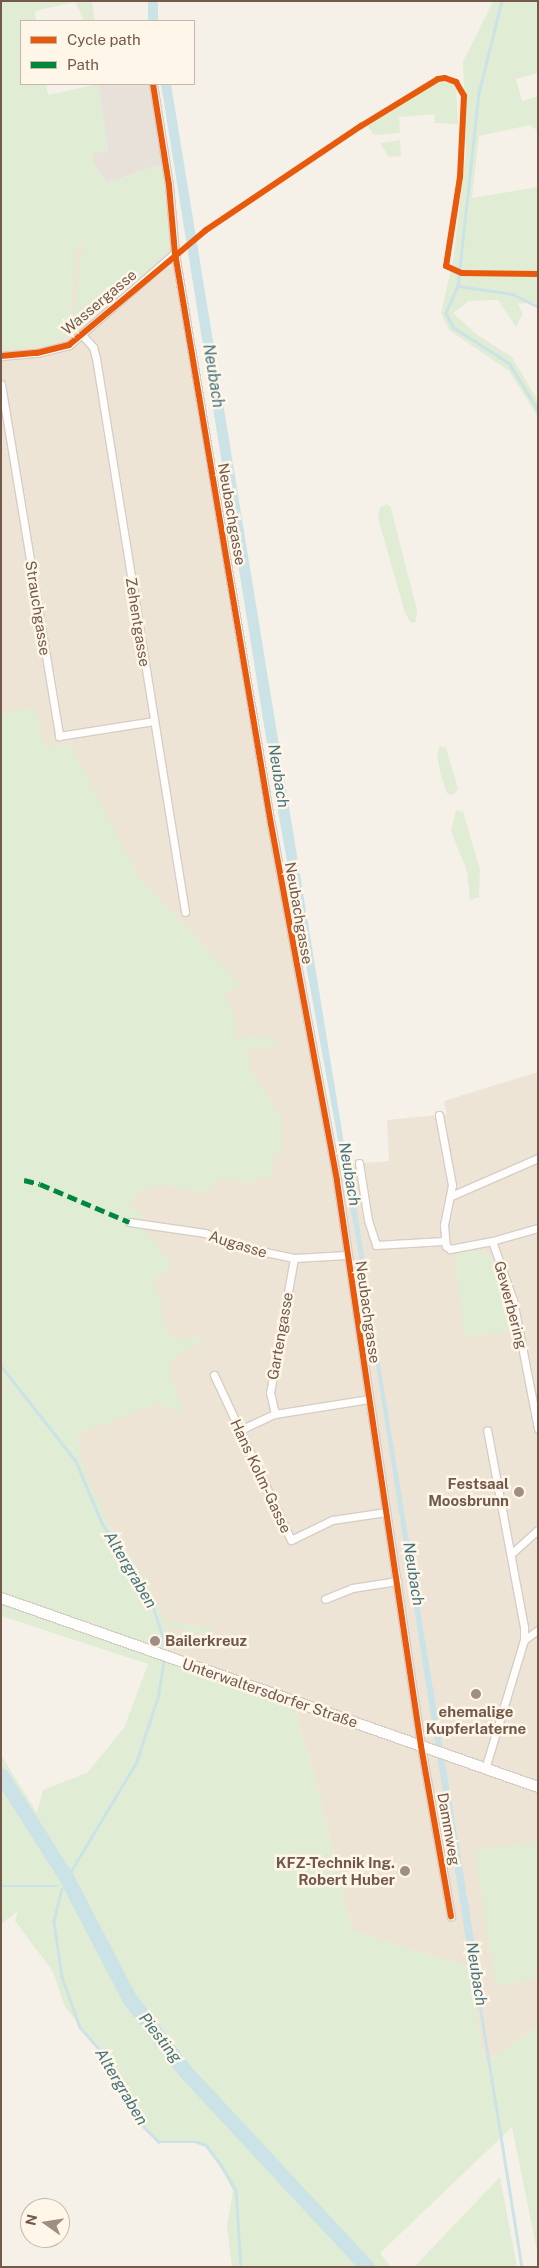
<!DOCTYPE html>
<html>
<head>
<meta charset="utf-8">
<style>
	body { margin:0 }
	#map { position:relative; width:539px; height:2268px; overflow:hidden; background:#f5f1e9; font-family:"Public Sans",sans-serif }
	div>[style] { position:absolute }
	.residential>* { inset:0; background:#eee4d6 }
	.industrial>* { inset:0; background:#e8e1da }
	.green>* { inset:0; background:#e1ecd4 }
	.water>* { inset:0; background:#cbe3e6; transform-origin:0 0 }
	.stream>* { height:2.5px; margin:-1.25px; padding:0 1.25px; transform-origin:1.25px; border-radius:1.25px; background:#cbe3e6 }
	.river>* { height:15px; margin:-7.5px; padding:0 7.5px; transform-origin:7.5px; border-radius:7.5px; background:#cbe3e6 }
	.roads { filter:drop-shadow(1px 0 #d4cec7) drop-shadow(-1px 0 #d4cec7) drop-shadow(0 1px #d4cec7) drop-shadow(0 -1px #d4cec7) }
	.street>* { height:7px; margin:-3.5px; padding:0 3.5px; transform-origin:3.5px; border-radius:3.5px; background:#fefdfc }
	.secondary>* { height:10px; margin:-5px; padding:0 5px; transform-origin:5px; border-radius:5px; background:#fefdfc }
	.quiet>* { height:5px; margin-top:-2.5px; transform-origin:0; background:repeating-linear-gradient(90deg,#00873e 0 10px,transparent 0 15px) }
	.cycleway>* { height:6px; margin:-3px; padding:0 3px; transform-origin:3px; border-radius:3px; background:#e8590c }
	.dots>* { width:14px; height:14px; translate:-50% -50%; box-sizing:border-box; border:2px solid #fef6e9; border-radius:50% }
	span { translate:-50% -50%; white-space:nowrap; text-align:center; line-height:1.15; -webkit-text-stroke:5px #fef6e9; paint-order:stroke }
	.street-label { font-size:15px; color:#72594a }
	.poi-label { font-size:15px; color:#72594a; font-weight:700 }
	.right { translate:-100% -50%; text-align:right }
	.left { translate:0 -50%; text-align:left }
	.water-label { font-size:16px; color:#42737e; font-style:italic }
	.frame { position:absolute; inset:0; border:2px solid #72594a; pointer-events:none }
	.legend { position:absolute; left:20px; top:20px; width:175px; height:65px; box-sizing:border-box; background:#fef6e9; border:1px solid #c6b7a9; margin:0; padding:6px 9px; list-style:none; font-size:15px; color:#72594a }
	.legend li { display:flex; align-items:center; gap:10px; height:25px }
	.legend b { width:25px; border:1px solid #c6b7a9 }
	.north { position:absolute; left:20px; top:2198px; width:50px; height:50px; box-sizing:border-box; background:#fef6e9; border:1px solid #c6b7a9; border-radius:50%; rotate:283deg; font-size:14px; font-weight:700; line-height:20px; text-align:center; color:#72594a }
	.north::after { content:''; display:block; margin:auto; width:18px; height:22px; background:#a08e82; clip-path:polygon(50% 0,100% 100%,50% 72%,0 100%) }
</style>
</head>
<body>
<div id="map">
	<div class="residential">
		<i style="clip-path:polygon(174px 196px,181px 257px,279px 855px,338px 1165px,389px 1161px,387px 1120px,447px 1114px,444px 1102px,447px 1100px,538px 1072px,538px 2026px,485px 2063px,468px 1967px,352px 1931px,315px 1777px,296px 1716px,297px 1706px,1px 1577px,1px 239px,88px 240px)"></i>
	</div>
	<div class="industrial">
		<i style="clip-path:polygon(98px 84px,150px 84px,162px 164px,107px 183px,93px 163px,93px 153px,108px 150px)"></i>
	</div>
	<div class="green">
		<i style="clip-path:polygon(1px 1px,92px 1px,95px 21px,84px 21px,75px 2px,35px 11px,36px 21px,21px 21px,21px 84px,46px 84px,48px 95px,98px 84px,108px 150px,93px 153px,93px 163px,107px 183px,162px 164px,171px 245px,170px 251px,79px 331px,73px 324px,83px 244px,76px 249px,77px 261px,67px 337px,46px 345px,1px 349px)"></i>
		<i style="clip-path:polygon(493px 1px,538px 1px,538px 73px,516px 79px,522px 101px,538px 96px,538px 131px,530px 125px,479px 136px,472px 198px,538px 187px,538px 309px,533px 302px,518px 304px,523px 314px,516px 327px,498px 300px,469px 301px,453px 313px,476px 334px,512px 357px,538px 401px,538px 417px,509px 371px,449px 330px,441px 313px,453px 261px,466px 152px,463px 62px)"></i>
		<i style="clip-path:polygon(438px 82px,452px 83px,456px 89px,458px 124px,435px 123px,434px 114px,399px 117px,400px 133px,374px 135px,367px 125px)"></i>
		<i style="clip-path:polygon(400px 140px,401px 156px,389px 157px,380px 143px)"></i>
		<i style="clip-path:polygon(387px 504px,391px 508px,417px 610px,416px 622px,411px 623px,405px 613px,378px 518px,380px 507px)"></i>
		<i style="clip-path:polygon(36px 707px,43px 745px,72px 746px,140px 879px,242px 985px,225px 994px,237px 1021px,236px 1038px,262px 1035px,277px 1040px,271px 1047px,246px 1049px,252px 1072px,282px 1118px,281px 1151px,273px 1155px,271px 1179px,260px 1178px,250px 1184px,219px 1178px,206px 1193px,161px 1185px,139px 1190px,130px 1206px,143px 1214px,142px 1226px,173px 1266px,154px 1280px,168px 1333px,181px 1339px,198px 1336px,201px 1343px,180px 1352px,169px 1368px,184px 1414px,158px 1404px,77px 1434px,86px 1475px,110px 1525px,151px 1589px,166px 1622px,212px 1627px,209px 1636px,172px 1627px,166px 1629px,160px 1658px,297px 1706px,296px 1716px,315px 1777px,352px 1931px,469px 1967px,485px 2063px,538px 2026px,538px 2256px,512px 2127px,380px 2253px,391px 2267px,232px 2267px,227px 2226px,233px 2191px,219px 2162px,206px 2145px,197px 2142px,159px 2142px,144px 2127px,108px 2059px,65px 2007px,53px 1972px,15px 1921px,18px 1911px,1px 1924px,1px 1755px,37px 1813px,43px 1790px,87px 1773px,124px 1728px,148px 1664px,1px 1616px,1px 712px)"></i>
		<i style="clip-path:polygon(440px 746px,446px 748px,458px 789px,453px 795px,447px 793px,441px 776px,437px 754px)"></i>
		<i style="clip-path:polygon(456px 810px,463px 812px,480px 869px,479px 897px,470px 900px,467px 871px,451px 831px)"></i>
		<i style="clip-path:polygon(478px 1248px,491px 1257px,512px 1332px,465px 1337px,454px 1255px)"></i>
		<i style="clip-path:polygon(538px 1841px,538px 1979px,496px 1986px,474px 1851px)"></i>
		<i style="clip-path:polygon(500px 2177px,517px 2267px,414px 2267px)"></i>
	</div>
	<div class="water">
		<i style="left:148px;top:1px;width:10px;height:20px"></i>
		<i style="clip-path:polygon(161px 84px,171px 84px,478px 1964px,468px 1953px,358px 1250px,277px 806px)"></i>
	</div>
	<div class="stream">
		<i style="left:502px;top:1px;width:95px;rotate:104deg"></i>
		<i style="left:479px;top:93px;width:194px;rotate:96.2deg"></i>
		<i style="left:458px;top:286px;width:56px;rotate:8.3deg"></i>
		<i style="left:513px;top:294px;width:28px;rotate:27deg"></i>
		<i style="left:458px;top:286px;width:30px;rotate:114deg"></i>
		<i style="left:446px;top:313px;width:16px;rotate:63deg"></i>
		<i style="left:453px;top:327px;width:67px;rotate:32.7deg"></i>
		<i style="left:509px;top:363px;width:55px;rotate:58.3deg"></i>
		<i style="left:355px;top:1209px;width:111px;rotate:80.7deg"></i>
		<i style="left:1px;top:1366px;width:121px;rotate:51.7deg"></i>
		<i style="left:76px;top:1461px;width:67px;rotate:67.2deg"></i>
		<i style="left:102px;top:1523px;width:94px;rotate:58deg"></i>
		<i style="left:152px;top:1603px;width:40px;rotate:72deg"></i>
		<i style="left:164px;top:1641px;width:11px;rotate:90deg"></i>
		<i style="left:71px;top:1871px;width:126px;rotate:-59deg"></i>
		<i style="left:136px;top:1763px;width:71px;rotate:-71.8deg"></i>
		<i style="left:158px;top:1696px;width:39px;rotate:-81deg"></i>
		<i style="left:64px;top:1879px;width:3px;rotate:-45deg"></i>
		<i style="left:1px;top:1886px;width:56px"></i>
		<i style="left:62px;top:1889px;width:33px;rotate:104deg"></i>
		<i style="left:54px;top:1921px;width:57px;rotate:81.9deg"></i>
		<i style="left:62px;top:1977px;width:53px;rotate:70.2deg"></i>
		<i style="left:80px;top:2027px;width:43px;rotate:48.8deg"></i>
		<i style="left:108px;top:2059px;width:77px;rotate:62.1deg"></i>
		<i style="left:144px;top:2127px;width:21px;rotate:45deg"></i>
		<i style="left:159px;top:2142px;width:38px"></i>
		<i style="left:197px;top:2142px;width:9px;rotate:18deg"></i>
		<i style="left:206px;top:2145px;width:21px;rotate:53deg"></i>
		<i style="left:219px;top:2162px;width:33px;rotate:59deg"></i>
		<i style="left:236px;top:2190px;width:77px;rotate:86.3deg"></i>
		<i style="left:472px;top:1955px;width:316px;rotate:80.9deg"></i>
	</div>
	<div class="river">
		<i style="left:1px;top:1775px;width:121px;rotate:57.5deg"></i>
		<i style="left:66px;top:1877px;width:136px;rotate:62.5deg"></i>
		<i style="left:129px;top:1998px;width:91px;rotate:52.6deg"></i>
		<i style="left:184px;top:2070px;width:269px;rotate:47.1deg"></i>
	</div>
	<div class="roads">
		<div class="street">
			<i style="left:153px;top:84px;width:102px;rotate:81deg"></i>
			<i style="left:169px;top:185px;width:68px;rotate:85deg"></i>
			<i style="left:175px;top:253px;width:579px;rotate:80.46deg"></i>
			<i style="left:271px;top:824px;width:363px;rotate:79.5deg"></i>
			<i style="left:337px;top:1181px;width:571px;rotate:81.54deg"></i>
			<i style="left:421px;top:1746px;width:173px;rotate:80deg"></i>
			<i style="left:83px;top:336px;width:15px;rotate:48deg"></i>
			<i style="left:93px;top:347px;width:11px;rotate:75deg"></i>
			<i style="left:96px;top:358px;width:561px;rotate:80.87deg"></i>
			<i style="left:1px;top:356px;width:36px;rotate:-5deg"></i>
			<i style="left:37px;top:353px;width:33px;rotate:-14deg"></i>
			<i style="left:69px;top:345px;width:140px;rotate:-41deg"></i>
			<i style="left:1px;top:384px;width:357px;rotate:80.6deg"></i>
			<i style="left:59px;top:736px;width:96px;rotate:-9deg"></i>
			<i style="left:439px;top:1115px;width:71px;rotate:79.5deg"></i>
			<i style="left:452px;top:1185px;width:41px;rotate:101.3deg"></i>
			<i style="left:444px;top:1225px;width:21px;rotate:85deg"></i>
			<i style="left:446px;top:1246px;width:5px;rotate:37deg"></i>
			<i style="left:450px;top:1249px;width:43px;rotate:-10.8deg"></i>
			<i style="left:492px;top:1241px;width:48px;rotate:-15.8deg"></i>
			<i style="left:359px;top:1163px;width:58px;rotate:81deg"></i>
			<i style="left:368px;top:1220px;width:26px;rotate:72deg"></i>
			<i style="left:376px;top:1245px;width:67px;rotate:-3.4deg"></i>
			<i style="left:451px;top:1196px;width:95px;rotate:-23.6deg"></i>
			<i style="left:129px;top:1222px;width:77px;rotate:8.2deg"></i>
			<i style="left:205px;top:1233px;width:44px;rotate:20.1deg"></i>
			<i style="left:246px;top:1248px;width:49px;rotate:11.8deg"></i>
			<i style="left:294px;top:1258px;width:53px;rotate:-3.2deg"></i>
			<i style="left:492px;top:1241px;width:63px;rotate:70.4deg"></i>
			<i style="left:513px;top:1300px;width:131px;rotate:79deg"></i>
			<i style="left:214px;top:1375px;width:182px;rotate:65deg"></i>
			<i style="left:291px;top:1540px;width:46px;rotate:-26deg"></i>
			<i style="left:332px;top:1520px;width:55px;rotate:-8.4deg"></i>
			<i style="left:275px;top:1414px;width:22px;rotate:-103deg"></i>
			<i style="left:270px;top:1393px;width:137px;rotate:-79.9deg"></i>
			<i style="left:240px;top:1430px;width:38px;rotate:-25deg"></i>
			<i style="left:275px;top:1414px;width:95px;rotate:-9.1deg"></i>
			<i style="left:511px;top:1554px;width:36px;rotate:-42deg"></i>
			<i style="left:325px;top:1599px;width:29px;rotate:-22deg"></i>
			<i style="left:352px;top:1588px;width:46px;rotate:-8.8deg"></i>
			<i style="left:524px;top:1640px;width:17px;rotate:-36deg"></i>
			<i style="left:485px;top:1769px;width:135px;rotate:-73.2deg"></i>
			<i style="left:524px;top:1640px;width:13px;rotate:-90deg"></i>
			<i style="left:524px;top:1627px;width:200px;rotate:-100.6deg"></i>
		</div>
		<div class="secondary">
			<i style="left:1px;top:1598px;width:569px;rotate:19.39deg"></i>
		</div>
	</div>
	<div class="quiet">
		<i style="left:24px;top:1180px;width:16px;rotate:14deg"></i>
		<i style="left:40px;top:1184px;width:97px;rotate:23.1deg"></i>
	</div>
	<div class="cycleway">
		<i style="left:153px;top:84px;width:102px;rotate:81deg"></i>
		<i style="left:169px;top:185px;width:68px;rotate:85deg"></i>
		<i style="left:175px;top:253px;width:579px;rotate:80.46deg"></i>
		<i style="left:271px;top:824px;width:363px;rotate:79.5deg"></i>
		<i style="left:337px;top:1181px;width:571px;rotate:81.54deg"></i>
		<i style="left:421px;top:1746px;width:173px;rotate:80deg"></i>
		<i style="left:1px;top:356px;width:36px;rotate:-5deg"></i>
		<i style="left:37px;top:353px;width:33px;rotate:-14deg"></i>
		<i style="left:69px;top:345px;width:179px;rotate:-40deg"></i>
		<i style="left:206px;top:230px;width:187px;rotate:-33.9deg"></i>
		<i style="left:361px;top:126px;width:90px;rotate:-31.4deg"></i>
		<i style="left:438px;top:79px;width:7px;rotate:-8deg"></i>
		<i style="left:445px;top:78px;width:12px;rotate:20deg"></i>
		<i style="left:456px;top:82px;width:16px;rotate:60deg"></i>
		<i style="left:464px;top:96px;width:81px;rotate:92.8deg"></i>
		<i style="left:460px;top:177px;width:90px;rotate:98.9deg"></i>
		<i style="left:446px;top:266px;width:17px;rotate:24deg"></i>
		<i style="left:462px;top:273px;width:76px;rotate:0.8deg"></i>
	</div>
	<div class="dots">
		<i style="left:519px;top:1492px;background:#a08e82"></i>
		<i style="left:155px;top:1641px;background:#a08e82"></i>
		<i style="left:476px;top:1694px;background:#a08e82"></i>
		<i style="left:405px;top:1871px;background:#a08e82"></i>
	</div>
	<div class="street-label">
		<span style="left:99px;top:302px;rotate:-40deg">Wassergasse</span>
		<span style="left:232px;top:514px;rotate:80deg">Neubachgasse</span>
		<span style="left:38px;top:608px;rotate:81deg">Strauchgasse</span>
		<span style="left:138px;top:622px;rotate:81deg">Zehentgasse</span>
		<span style="left:299px;top:913px;rotate:80deg">Neubachgasse</span>
		<span style="left:238px;top:1244px;rotate:17deg">Augasse</span>
		<span style="left:511px;top:1305px;rotate:75deg">Gewerbering</span>
		<span style="left:368px;top:1312px;rotate:82deg">Neubachgasse</span>
		<span style="left:280px;top:1336px;rotate:-80deg">Gartengasse</span>
		<span style="left:261px;top:1476px;rotate:65deg">Hans Kolm-Gasse</span>
		<span style="left:270px;top:1693px;rotate:19deg">Unterwaltersdorfer Straße</span>
		<span style="left:449px;top:1829px;rotate:80deg">Dammweg</span>
	</div>
	<div class="poi-label">
		<span class="right" style="left:509px;top:1492px">Festsaal<br>Moosbrunn</span>
		<span class="left" style="left:165px;top:1641px">Bailerkreuz</span>
		<span style="left:476px;top:1720px">ehemalige<br>Kupferlaterne</span>
		<span class="right" style="left:395px;top:1871px">KFZ-Technik Ing.<br>Robert Huber</span>
	</div>
	<div class="water-label">
		<span style="left:213px;top:376px;rotate:81deg">Neubach</span>
		<span style="left:278px;top:776px;rotate:81deg">Neubach</span>
		<span style="left:349px;top:1174px;rotate:80deg">Neubach</span>
		<span style="left:130px;top:1570px;rotate:59deg">Altergraben</span>
		<span style="left:413px;top:1574px;rotate:81deg">Neubach</span>
		<span style="left:476px;top:1974px;rotate:81deg">Neubach</span>
		<span style="left:160px;top:2038px;rotate:52deg">Piesting</span>
		<span style="left:121px;top:2087px;rotate:59deg">Altergraben</span>
	</div>
	<div class="frame"></div>
	<ul class="legend">
	<li><b style="height:6px;background:#e8590c"></b>Cycle path</li>
	<li><b style="height:6px;background:#00873e"></b>Path</li>
	</ul>
	<div class="north">N</div>
</div>
</body>
</html>
